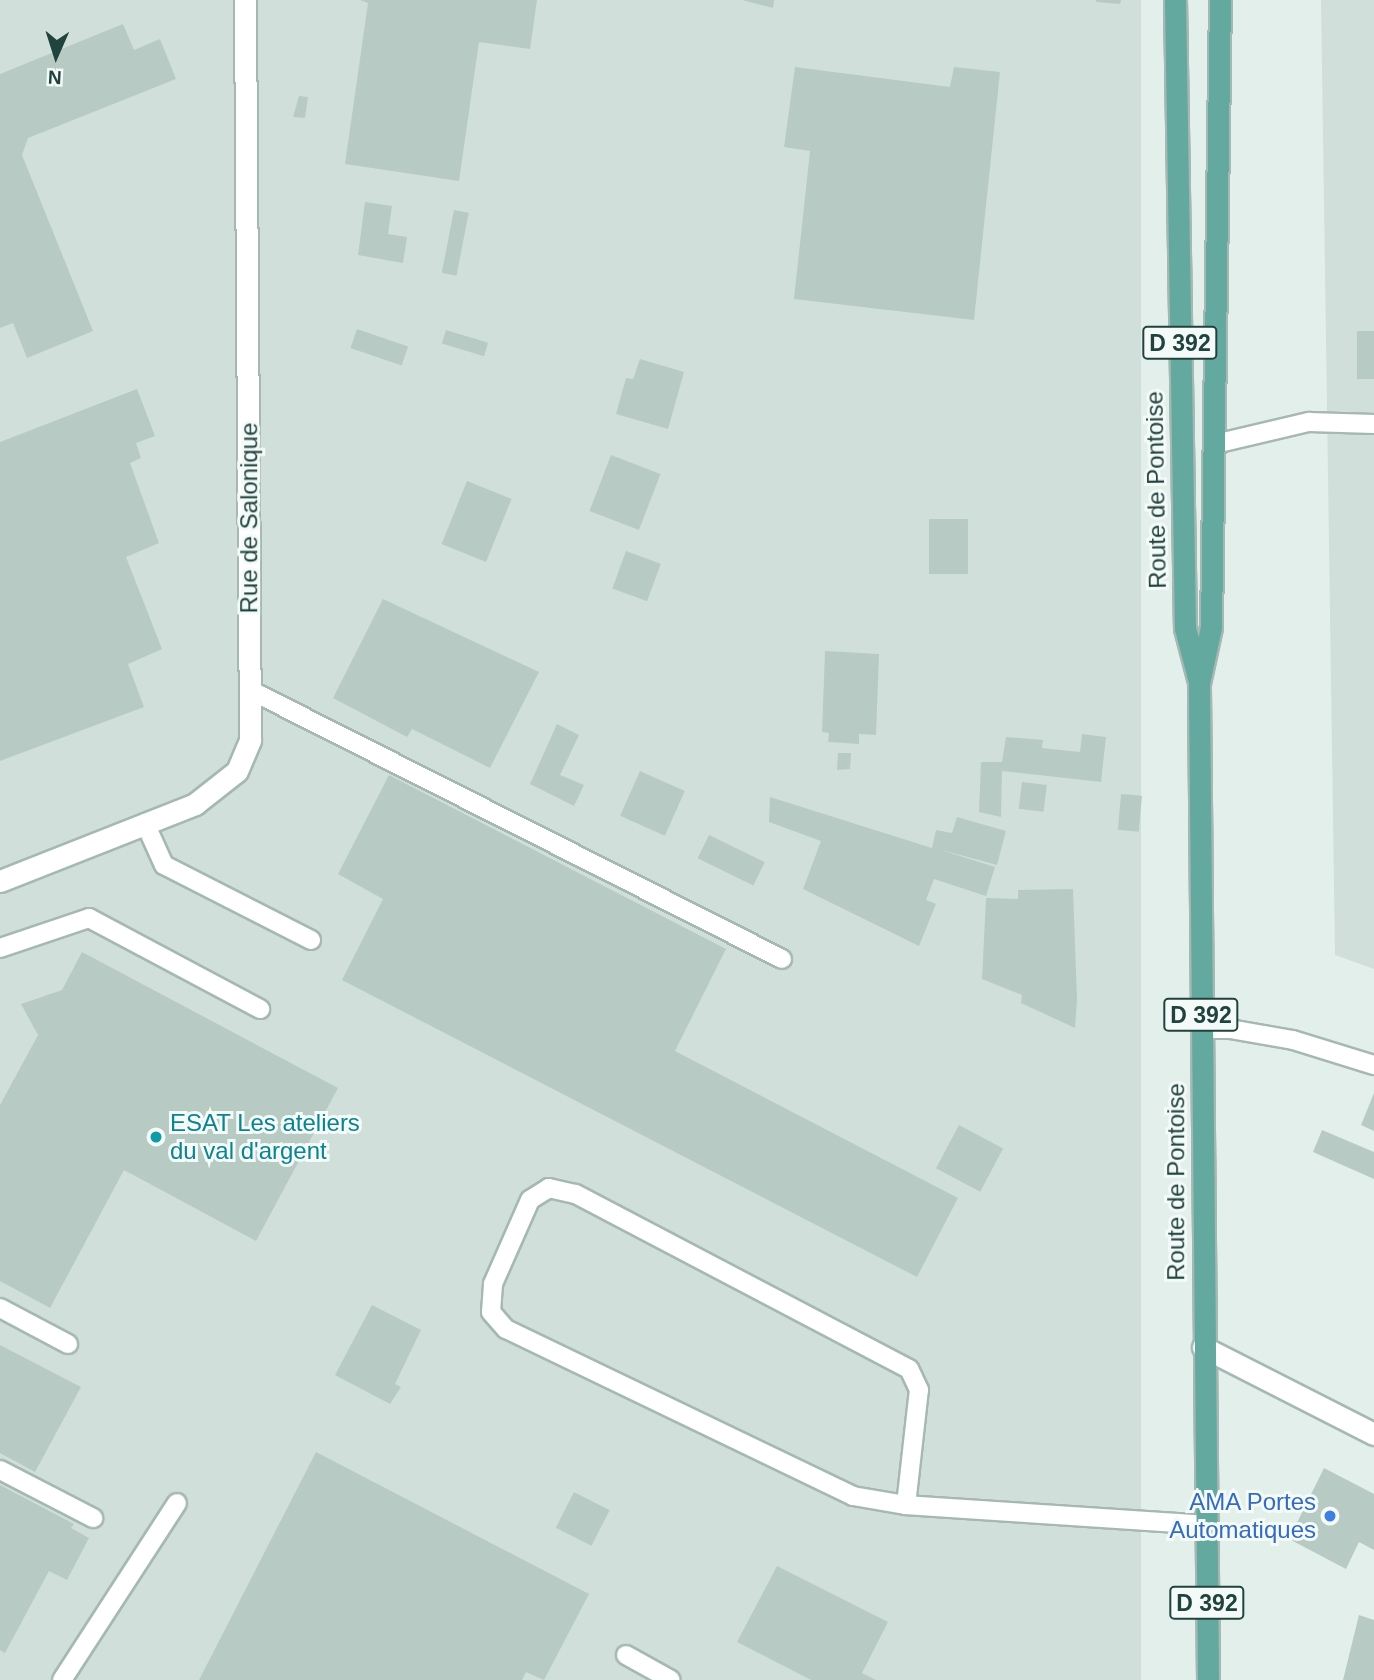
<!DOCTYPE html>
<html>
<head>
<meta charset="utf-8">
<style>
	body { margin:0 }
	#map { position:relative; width:1374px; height:1680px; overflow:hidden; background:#e3efeb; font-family:Arial,sans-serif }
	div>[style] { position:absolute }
	.built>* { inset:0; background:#d1dfda; transform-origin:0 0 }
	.building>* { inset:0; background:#b8cac4; transform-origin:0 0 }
	.roads { filter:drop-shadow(2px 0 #a5b8b3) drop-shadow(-2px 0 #a5b8b3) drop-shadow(0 2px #a5b8b3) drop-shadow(0 -2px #a5b8b3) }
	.lane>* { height:18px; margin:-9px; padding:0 9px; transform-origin:9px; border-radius:9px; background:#fff }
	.street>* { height:21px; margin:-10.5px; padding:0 10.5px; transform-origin:10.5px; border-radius:10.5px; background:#fff }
	.primary>* { height:21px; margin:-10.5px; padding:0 10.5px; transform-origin:10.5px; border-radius:10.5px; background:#63a99f }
	.dots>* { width:19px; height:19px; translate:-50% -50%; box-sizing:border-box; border:4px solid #f4faf8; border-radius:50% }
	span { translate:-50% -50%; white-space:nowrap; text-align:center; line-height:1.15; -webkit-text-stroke:6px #f4faf8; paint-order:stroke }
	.shield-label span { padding:2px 5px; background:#f4faf8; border:2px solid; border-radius:5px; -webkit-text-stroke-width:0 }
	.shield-label { font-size:23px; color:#20433d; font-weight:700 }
	.street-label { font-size:24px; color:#20433d }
	.culture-label { font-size:24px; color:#0d838f }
	.left { translate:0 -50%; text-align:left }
	.shop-label { font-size:24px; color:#366cbe }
	.right { translate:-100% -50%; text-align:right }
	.north { position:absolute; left:21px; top:21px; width:70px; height:70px; -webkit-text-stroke:5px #f4faf8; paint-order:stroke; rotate:183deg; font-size:19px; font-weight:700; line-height:28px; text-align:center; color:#20433d }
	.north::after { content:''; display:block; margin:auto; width:24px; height:32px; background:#20433d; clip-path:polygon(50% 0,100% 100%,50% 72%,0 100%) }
</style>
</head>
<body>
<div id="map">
	<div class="built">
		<i style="left:0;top:0;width:1141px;height:1680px"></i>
		<i style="clip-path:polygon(1321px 0,1374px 0,1374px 969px,1335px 955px)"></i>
	</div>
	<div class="building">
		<i style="clip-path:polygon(360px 0,537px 0,530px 49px,479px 42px,459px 181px,345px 164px,368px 3px)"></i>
		<i style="clip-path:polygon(742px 0,774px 0,773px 8px)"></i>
		<i style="clip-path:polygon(1096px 0,1121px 0,1120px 4px,1096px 2px)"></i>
		<i style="clip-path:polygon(123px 24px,134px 50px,160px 39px,176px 79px,28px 138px,22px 155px,93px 331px,27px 358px,13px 323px,0 328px,0 74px)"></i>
		<i style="clip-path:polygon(795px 67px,950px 87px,954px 67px,1000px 72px,974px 320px,794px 299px,810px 151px,784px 147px)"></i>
		<i style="clip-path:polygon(299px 96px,308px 97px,305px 118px,293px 117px)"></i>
		<i style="clip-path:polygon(365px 202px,392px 206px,388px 234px,407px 237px,403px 263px,358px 255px)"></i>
		<i style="left:454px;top:210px;width:15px;height:64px;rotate:11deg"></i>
		<i style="left:357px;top:329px;width:54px;height:20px;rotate:19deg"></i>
		<i style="left:446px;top:330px;width:44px;height:14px;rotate:17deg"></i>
		<i style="left:1357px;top:331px;width:17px;height:48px"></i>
		<i style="clip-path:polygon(640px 359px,684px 372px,668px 429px,616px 414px,626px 378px,633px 379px)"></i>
		<i style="clip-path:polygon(137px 389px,155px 436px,136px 443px,141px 458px,130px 463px,159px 543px,126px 557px,162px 649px,128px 664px,144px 707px,0 761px,0 442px)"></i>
		<i style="left:611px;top:455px;width:53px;height:60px;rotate:21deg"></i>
		<i style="left:467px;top:481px;width:48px;height:68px;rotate:22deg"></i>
		<i style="left:929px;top:519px;width:39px;height:55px"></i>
		<i style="left:626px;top:551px;width:37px;height:40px;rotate:20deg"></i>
		<i style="clip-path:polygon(383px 599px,539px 672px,490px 768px,412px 729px,407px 737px,333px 698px)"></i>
		<i style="clip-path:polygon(825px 651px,879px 654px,876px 735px,859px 734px,859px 744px,828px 742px,829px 733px,822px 732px)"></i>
		<i style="clip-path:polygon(557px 724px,579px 735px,560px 775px,584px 785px,574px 806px,530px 784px)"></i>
		<i style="clip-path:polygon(1082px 734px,1106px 737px,1101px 782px,1002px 771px,1001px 817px,979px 812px,981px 762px,1002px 762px,1006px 737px,1043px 740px,1042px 748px,1080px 752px)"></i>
		<i style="clip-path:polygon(838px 753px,851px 753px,850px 769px,837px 770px)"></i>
		<i style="left:640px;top:771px;width:49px;height:49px;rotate:24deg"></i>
		<i style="clip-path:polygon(389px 775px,726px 949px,675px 1051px,958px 1198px,917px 1277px,342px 980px,383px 899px,338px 874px)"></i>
		<i style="left:1022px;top:782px;width:25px;height:27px;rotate:7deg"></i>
		<i style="left:1121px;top:794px;width:21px;height:36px;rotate:5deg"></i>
		<i style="clip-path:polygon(770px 797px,932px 848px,936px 830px,952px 833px,957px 817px,1006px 831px,997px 865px,938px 849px,995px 867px,986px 896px,934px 879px,926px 900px,936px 904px,919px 946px,803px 889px,821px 841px,769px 822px)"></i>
		<i style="left:709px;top:835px;width:62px;height:26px;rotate:26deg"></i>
		<i style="clip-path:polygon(1073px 889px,1077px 999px,1075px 1028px,1021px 1003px,1022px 995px,982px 979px,986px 898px,1018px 899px,1018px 890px)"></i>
		<i style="clip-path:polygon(82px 952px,338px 1088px,256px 1241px,124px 1170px,50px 1308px,0 1281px,0 1105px,38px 1035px,21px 1004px,62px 990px)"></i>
		<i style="clip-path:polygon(1374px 1093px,1374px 1131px,1361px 1125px)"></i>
		<i style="left:959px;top:1125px;width:50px;height:49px;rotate:28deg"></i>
		<i style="clip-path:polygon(1322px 1130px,1374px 1152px,1374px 1179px,1313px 1152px)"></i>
		<i style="clip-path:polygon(372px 1305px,421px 1330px,395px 1384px,401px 1387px,390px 1404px,335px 1375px)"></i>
		<i style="clip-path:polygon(0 1345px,81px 1387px,35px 1472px,0 1453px)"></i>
		<i style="clip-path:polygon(316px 1452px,589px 1594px,544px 1680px,526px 1672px,522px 1680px,199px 1680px)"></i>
		<i style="clip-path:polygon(1324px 1468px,1374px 1494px,1374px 1550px,1359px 1542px,1346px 1569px,1289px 1539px)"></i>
		<i style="clip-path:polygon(0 1485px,74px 1524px,71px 1528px,89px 1538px,67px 1580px,49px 1571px,5px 1653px,0 1650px)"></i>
		<i style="left:574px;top:1492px;width:40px;height:40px;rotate:27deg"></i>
		<i style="clip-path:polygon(777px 1566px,888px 1622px,862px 1673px,876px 1680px,811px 1680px,737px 1642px)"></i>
		<i style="clip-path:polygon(1359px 1615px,1374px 1620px,1374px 1680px,1343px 1680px)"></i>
	</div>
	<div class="roads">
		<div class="lane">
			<i style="left:1215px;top:444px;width:97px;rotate:-13.2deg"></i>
			<i style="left:1309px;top:422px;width:65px;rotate:1.8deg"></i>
			<i style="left:250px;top:690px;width:596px;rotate:26.82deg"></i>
			<i style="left:145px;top:823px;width:46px;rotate:65.7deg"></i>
			<i style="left:164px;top:865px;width:165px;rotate:27deg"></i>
			<i style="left:0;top:948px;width:94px;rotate:-18.6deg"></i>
			<i style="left:89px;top:918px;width:194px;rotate:28deg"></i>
			<i style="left:1201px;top:1029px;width:29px"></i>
			<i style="left:1230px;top:1029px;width:64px;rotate:9.9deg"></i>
			<i style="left:1293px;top:1040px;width:85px;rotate:17.2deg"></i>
			<i style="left:0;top:1308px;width:77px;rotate:27.9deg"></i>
			<i style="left:0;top:1470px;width:105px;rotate:27.3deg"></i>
			<i style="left:906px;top:1505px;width:116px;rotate:-83.6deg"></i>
			<i style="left:919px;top:1390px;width:23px;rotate:-115deg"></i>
			<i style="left:909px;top:1369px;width:377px;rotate:-152.3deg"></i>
			<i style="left:575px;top:1194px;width:27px;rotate:-167deg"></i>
			<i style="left:549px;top:1188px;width:22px;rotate:148deg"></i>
			<i style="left:530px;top:1200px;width:92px;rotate:113.8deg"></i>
			<i style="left:493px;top:1284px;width:28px;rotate:94deg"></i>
			<i style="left:491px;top:1312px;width:23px;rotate:49deg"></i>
			<i style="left:506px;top:1329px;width:385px;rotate:25.7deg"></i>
			<i style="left:853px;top:1496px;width:54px;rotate:9.6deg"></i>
			<i style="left:906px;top:1505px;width:301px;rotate:3.8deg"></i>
			<i style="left:626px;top:1655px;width:51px;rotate:29.1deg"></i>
			<i style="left:62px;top:1680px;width:211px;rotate:-57deg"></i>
		</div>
		<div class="street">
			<i style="left:0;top:881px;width:210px;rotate:-21.5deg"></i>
			<i style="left:195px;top:804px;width:53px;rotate:-38.2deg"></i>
			<i style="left:237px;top:771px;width:34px;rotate:-67deg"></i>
			<i style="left:250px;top:740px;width:740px;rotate:-90.39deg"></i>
			<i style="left:1203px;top:1347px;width:192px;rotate:27deg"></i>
		</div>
		<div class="primary">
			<i style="left:1175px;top:0;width:628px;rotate:89.09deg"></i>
			<i style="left:1185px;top:628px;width:52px;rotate:75.4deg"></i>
			<i style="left:1208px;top:1680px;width:997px;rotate:-90.52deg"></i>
			<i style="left:1199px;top:683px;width:57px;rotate:-77.9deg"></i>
			<i style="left:1211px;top:627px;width:627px;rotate:-89.18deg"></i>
		</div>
	</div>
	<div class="dots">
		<i style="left:156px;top:1137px;background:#0f9aa8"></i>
		<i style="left:1330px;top:1516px;background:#3f7fe0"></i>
	</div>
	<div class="shield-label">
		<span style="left:1180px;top:343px">D 392</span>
		<span style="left:1201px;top:1015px">D 392</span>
		<span style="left:1207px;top:1603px">D 392</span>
	</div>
	<div class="street-label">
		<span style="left:1156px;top:490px;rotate:-91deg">Route de Pontoise</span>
		<span style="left:249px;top:518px;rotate:-90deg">Rue de Salonique</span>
		<span style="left:1176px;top:1182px;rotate:-90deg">Route de Pontoise</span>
	</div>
	<div class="culture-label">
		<span class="left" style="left:170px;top:1137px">ESAT Les ateliers<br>du val d'argent</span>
	</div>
	<div class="shop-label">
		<span class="right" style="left:1316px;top:1516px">AMA Portes<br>Automatiques</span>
	</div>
	<div class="north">N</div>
</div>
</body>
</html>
